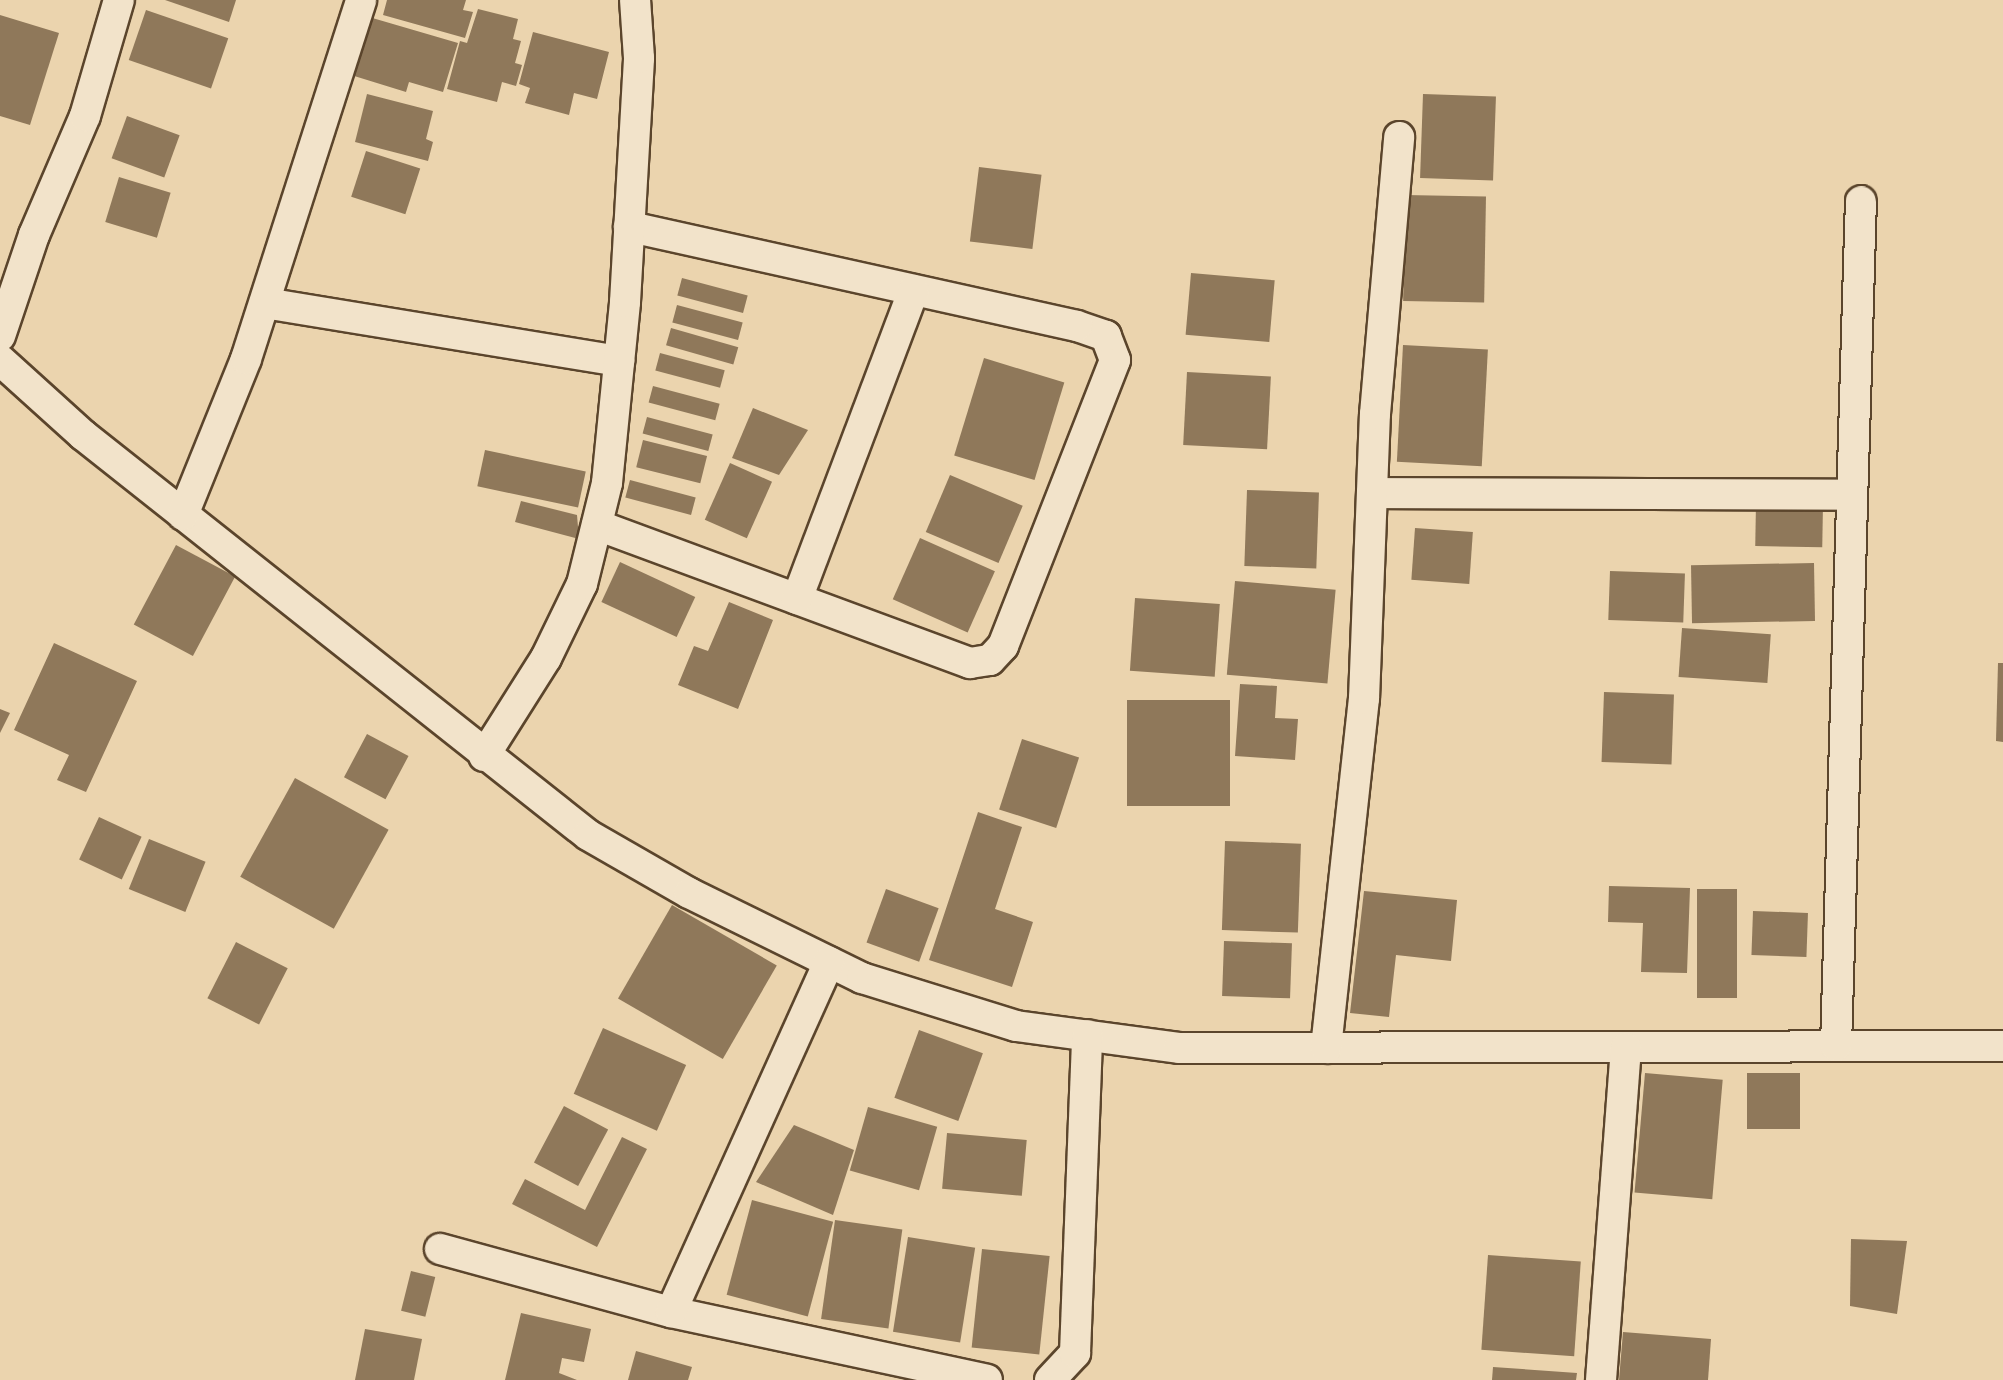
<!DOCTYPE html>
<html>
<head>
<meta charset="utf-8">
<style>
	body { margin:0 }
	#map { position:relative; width:2003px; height:1380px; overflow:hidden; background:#ebd4ae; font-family:Alegreya,serif }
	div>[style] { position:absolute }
	.building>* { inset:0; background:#8f785a; transform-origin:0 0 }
	.roads { filter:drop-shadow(2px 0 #5b452c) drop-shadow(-2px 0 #5b452c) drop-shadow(0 2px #5b452c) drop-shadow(0 -2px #5b452c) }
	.minor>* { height:30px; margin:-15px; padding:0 15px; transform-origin:15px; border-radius:15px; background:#f2e3ca }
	span { translate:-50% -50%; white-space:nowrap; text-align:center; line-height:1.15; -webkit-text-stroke:7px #f2e3ca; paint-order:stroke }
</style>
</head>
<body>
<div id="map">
	<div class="building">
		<i style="clip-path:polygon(165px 0,236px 0,229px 22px)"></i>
		<i style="clip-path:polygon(387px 0,466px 0,463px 10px,473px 12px,465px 38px,383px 15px)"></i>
		<i style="clip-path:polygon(478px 9px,518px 19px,513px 39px,521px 41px,515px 63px,522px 65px,516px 86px,502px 82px,497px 102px,447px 89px,460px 41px,467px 43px)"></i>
		<i style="left:146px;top:10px;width:87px;height:53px;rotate:19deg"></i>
		<i style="clip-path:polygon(0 15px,59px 33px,30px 125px,0 116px)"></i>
		<i style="clip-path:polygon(369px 17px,458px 43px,443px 92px,409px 82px,406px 92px,351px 75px)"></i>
		<i style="clip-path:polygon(533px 32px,609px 52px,597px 99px,574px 93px,569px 115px,525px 103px,530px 88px,519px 84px)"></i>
		<i style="clip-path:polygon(367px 94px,433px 111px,426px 139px,433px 142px,428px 161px,355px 142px)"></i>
		<i style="left:1423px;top:94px;width:73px;height:84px;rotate:2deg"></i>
		<i style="left:127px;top:116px;width:56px;height:45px;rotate:20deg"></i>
		<i style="left:366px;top:151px;width:57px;height:48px;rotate:18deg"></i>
		<i style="left:979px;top:167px;width:63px;height:75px;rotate:7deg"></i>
		<i style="left:119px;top:177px;width:54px;height:47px;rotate:17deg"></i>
		<i style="left:1405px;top:195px;width:81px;height:106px;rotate:1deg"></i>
		<i style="left:1191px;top:273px;width:84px;height:62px;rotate:5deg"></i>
		<i style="left:682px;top:278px;width:68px;height:18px;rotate:15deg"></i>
		<i style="left:677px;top:305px;width:68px;height:18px;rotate:15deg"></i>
		<i style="left:671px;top:328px;width:70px;height:18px;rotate:16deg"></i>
		<i style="left:1403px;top:345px;width:85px;height:117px;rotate:3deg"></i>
		<i style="left:660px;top:353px;width:67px;height:18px;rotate:15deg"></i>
		<i style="left:984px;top:358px;width:84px;height:102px;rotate:17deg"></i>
		<i style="left:1187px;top:372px;width:84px;height:73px;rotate:3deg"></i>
		<i style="left:653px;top:386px;width:69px;height:17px;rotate:15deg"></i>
		<i style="clip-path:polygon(753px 408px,808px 430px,779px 475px,732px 458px)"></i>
		<i style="left:647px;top:417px;width:68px;height:17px;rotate:15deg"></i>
		<i style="left:643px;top:440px;width:66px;height:28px;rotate:14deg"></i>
		<i style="left:485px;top:450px;width:103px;height:37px;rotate:12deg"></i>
		<i style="left:730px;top:463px;width:46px;height:62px;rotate:24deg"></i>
		<i style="left:950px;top:475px;width:79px;height:62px;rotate:23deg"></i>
		<i style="left:630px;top:480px;width:68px;height:18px;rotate:15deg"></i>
		<i style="left:1247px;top:490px;width:72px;height:76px;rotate:2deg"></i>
		<i style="clip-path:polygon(521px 501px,577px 515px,579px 539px,515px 522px)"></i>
		<i style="left:1756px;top:503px;width:67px;height:43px;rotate:1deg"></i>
		<i style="left:1415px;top:528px;width:58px;height:52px;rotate:4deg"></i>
		<i style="left:920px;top:538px;width:82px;height:67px;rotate:24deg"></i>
		<i style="left:176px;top:545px;width:67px;height:90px;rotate:28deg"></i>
		<i style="left:620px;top:562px;width:83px;height:44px;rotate:25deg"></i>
		<i style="left:1814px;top:563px;width:58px;height:123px;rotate:89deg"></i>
		<i style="left:1610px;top:571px;width:75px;height:49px;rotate:2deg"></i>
		<i style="left:1235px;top:581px;width:101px;height:94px;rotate:5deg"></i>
		<i style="left:1135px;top:598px;width:85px;height:73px;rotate:4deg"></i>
		<i style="clip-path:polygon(729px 602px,773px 620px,738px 709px,678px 685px,694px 646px,708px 651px)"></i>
		<i style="left:1682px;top:628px;width:89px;height:49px;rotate:4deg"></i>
		<i style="clip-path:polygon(54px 643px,137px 681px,86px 792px,57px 780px,69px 755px,14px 730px)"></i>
		<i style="clip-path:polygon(1998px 663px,2003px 663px,2003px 742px,1996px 741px)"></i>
		<i style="clip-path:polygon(1240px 684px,1277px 686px,1275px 718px,1298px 719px,1295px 760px,1235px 756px)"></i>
		<i style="left:1604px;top:692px;width:70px;height:70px;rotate:2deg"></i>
		<i style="left:1127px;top:700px;width:103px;height:106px"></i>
		<i style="clip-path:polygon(0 709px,10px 713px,0 733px)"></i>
		<i style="left:367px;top:734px;width:47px;height:49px;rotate:28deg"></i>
		<i style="left:1022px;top:739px;width:60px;height:74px;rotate:18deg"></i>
		<i style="left:295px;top:778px;width:107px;height:113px;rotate:29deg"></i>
		<i style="clip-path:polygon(978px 812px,1022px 827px,995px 909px,1033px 922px,1012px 987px,929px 960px)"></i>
		<i style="left:99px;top:817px;width:47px;height:47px;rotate:25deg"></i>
		<i style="left:149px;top:839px;width:61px;height:54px;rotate:22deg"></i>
		<i style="left:1225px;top:841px;width:76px;height:89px;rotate:2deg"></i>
		<i style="clip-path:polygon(1609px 886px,1690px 888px,1687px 973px,1641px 972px,1643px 923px,1608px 922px)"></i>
		<i style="left:886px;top:889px;width:56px;height:57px;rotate:20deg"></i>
		<i style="left:1697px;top:889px;width:40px;height:109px"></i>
		<i style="clip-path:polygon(1364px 891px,1457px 900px,1451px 961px,1396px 955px,1389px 1017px,1350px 1013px)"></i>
		<i style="left:672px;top:905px;width:121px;height:108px;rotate:30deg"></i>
		<i style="left:1753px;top:911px;width:55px;height:44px;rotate:2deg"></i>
		<i style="left:1224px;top:941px;width:68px;height:55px;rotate:2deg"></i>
		<i style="left:236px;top:942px;width:58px;height:63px;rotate:27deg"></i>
		<i style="left:603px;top:1028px;width:91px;height:72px;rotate:24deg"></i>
		<i style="left:919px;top:1030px;width:68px;height:72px;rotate:20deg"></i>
		<i style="left:1645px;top:1073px;width:78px;height:120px;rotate:5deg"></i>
		<i style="left:1747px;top:1073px;width:53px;height:56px"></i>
		<i style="left:564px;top:1106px;width:50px;height:64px;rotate:28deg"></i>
		<i style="left:868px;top:1107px;width:72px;height:66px;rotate:16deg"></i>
		<i style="clip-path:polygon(794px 1125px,854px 1150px,833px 1215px,756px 1182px)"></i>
		<i style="left:947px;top:1133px;width:80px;height:56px;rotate:5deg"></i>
		<i style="clip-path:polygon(622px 1137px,647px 1149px,597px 1247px,512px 1204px,525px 1179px,585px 1210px)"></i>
		<i style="left:752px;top:1200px;width:84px;height:98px;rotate:15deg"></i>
		<i style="left:835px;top:1220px;width:68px;height:100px;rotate:8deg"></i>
		<i style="left:908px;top:1237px;width:68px;height:96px;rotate:9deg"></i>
		<i style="clip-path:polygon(1851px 1239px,1907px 1241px,1897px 1314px,1850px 1306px)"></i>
		<i style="left:982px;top:1249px;width:68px;height:99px;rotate:6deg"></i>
		<i style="left:1488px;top:1255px;width:93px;height:95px;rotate:4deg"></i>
		<i style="left:411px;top:1271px;width:25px;height:41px;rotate:14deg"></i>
		<i style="clip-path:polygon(521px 1313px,591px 1329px,584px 1362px,562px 1358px,559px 1373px,577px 1380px,505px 1380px)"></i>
		<i style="clip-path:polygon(365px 1329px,422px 1339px,414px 1380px,355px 1380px)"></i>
		<i style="clip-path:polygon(1623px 1332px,1711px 1339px,1708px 1380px,1619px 1380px)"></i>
		<i style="clip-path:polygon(636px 1351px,692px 1367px,688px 1380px,628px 1380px)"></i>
		<i style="clip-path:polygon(1493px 1367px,1577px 1373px,1576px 1380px,1492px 1380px)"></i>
	</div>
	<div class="roads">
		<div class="minor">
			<i style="left:265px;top:303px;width:359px;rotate:9.3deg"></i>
			<i style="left:0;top:336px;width:107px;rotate:-71.4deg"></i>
			<i style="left:34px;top:235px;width:129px;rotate:-66.8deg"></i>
			<i style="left:85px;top:116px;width:121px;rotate:-73.7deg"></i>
			<i style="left:0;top:360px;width:112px;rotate:42.1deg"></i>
			<i style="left:83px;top:435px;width:644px;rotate:38.38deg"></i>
			<i style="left:588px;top:835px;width:116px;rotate:29.9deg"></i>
			<i style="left:689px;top:893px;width:193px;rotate:26.2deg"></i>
			<i style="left:862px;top:978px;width:161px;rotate:17.3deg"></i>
			<i style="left:1016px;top:1026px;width:164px;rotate:7.7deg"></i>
			<i style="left:1179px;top:1048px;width:824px;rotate:-0.14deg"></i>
			<i style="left:1372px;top:493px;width:480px;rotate:0.2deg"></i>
			<i style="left:183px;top:515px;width:168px;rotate:-68deg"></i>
			<i style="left:246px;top:359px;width:377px;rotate:-72.2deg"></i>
			<i style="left:597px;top:525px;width:398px;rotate:20.3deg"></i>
			<i style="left:970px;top:663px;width:20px;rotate:-9deg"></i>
			<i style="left:990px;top:660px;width:19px;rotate:-47deg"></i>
			<i style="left:1003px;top:646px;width:307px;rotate:-68.6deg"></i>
			<i style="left:1115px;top:360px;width:26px;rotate:-111deg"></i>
			<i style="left:1106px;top:336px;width:31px;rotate:-161deg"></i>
			<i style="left:1077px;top:326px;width:459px;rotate:-167.5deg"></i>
			<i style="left:797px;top:599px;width:330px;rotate:-69.3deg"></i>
			<i style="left:484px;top:756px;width:116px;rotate:-57.7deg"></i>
			<i style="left:546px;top:658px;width:82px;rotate:-64.1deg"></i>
			<i style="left:582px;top:584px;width:104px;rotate:-76.1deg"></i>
			<i style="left:607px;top:483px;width:182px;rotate:-84.3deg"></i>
			<i style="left:625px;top:302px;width:244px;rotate:-86.7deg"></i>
			<i style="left:639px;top:58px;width:58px;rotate:-93.9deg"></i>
			<i style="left:1836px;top:1046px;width:845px;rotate:-88.31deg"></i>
			<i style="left:1326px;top:1048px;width:351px;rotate:-83.8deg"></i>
			<i style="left:1364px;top:699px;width:285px;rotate:-87.8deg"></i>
			<i style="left:1375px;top:414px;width:278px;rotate:-85deg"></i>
			<i style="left:440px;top:1249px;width:239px;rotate:15.3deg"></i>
			<i style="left:671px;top:1312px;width:323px;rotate:12.1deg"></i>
			<i style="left:671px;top:1312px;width:384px;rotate:-65.7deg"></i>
			<i style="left:1050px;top:1380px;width:37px;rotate:-47deg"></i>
			<i style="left:1075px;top:1353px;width:318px;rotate:-87.8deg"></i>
			<i style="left:1601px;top:1380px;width:333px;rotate:-85.7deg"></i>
		</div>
	</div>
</div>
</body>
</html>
